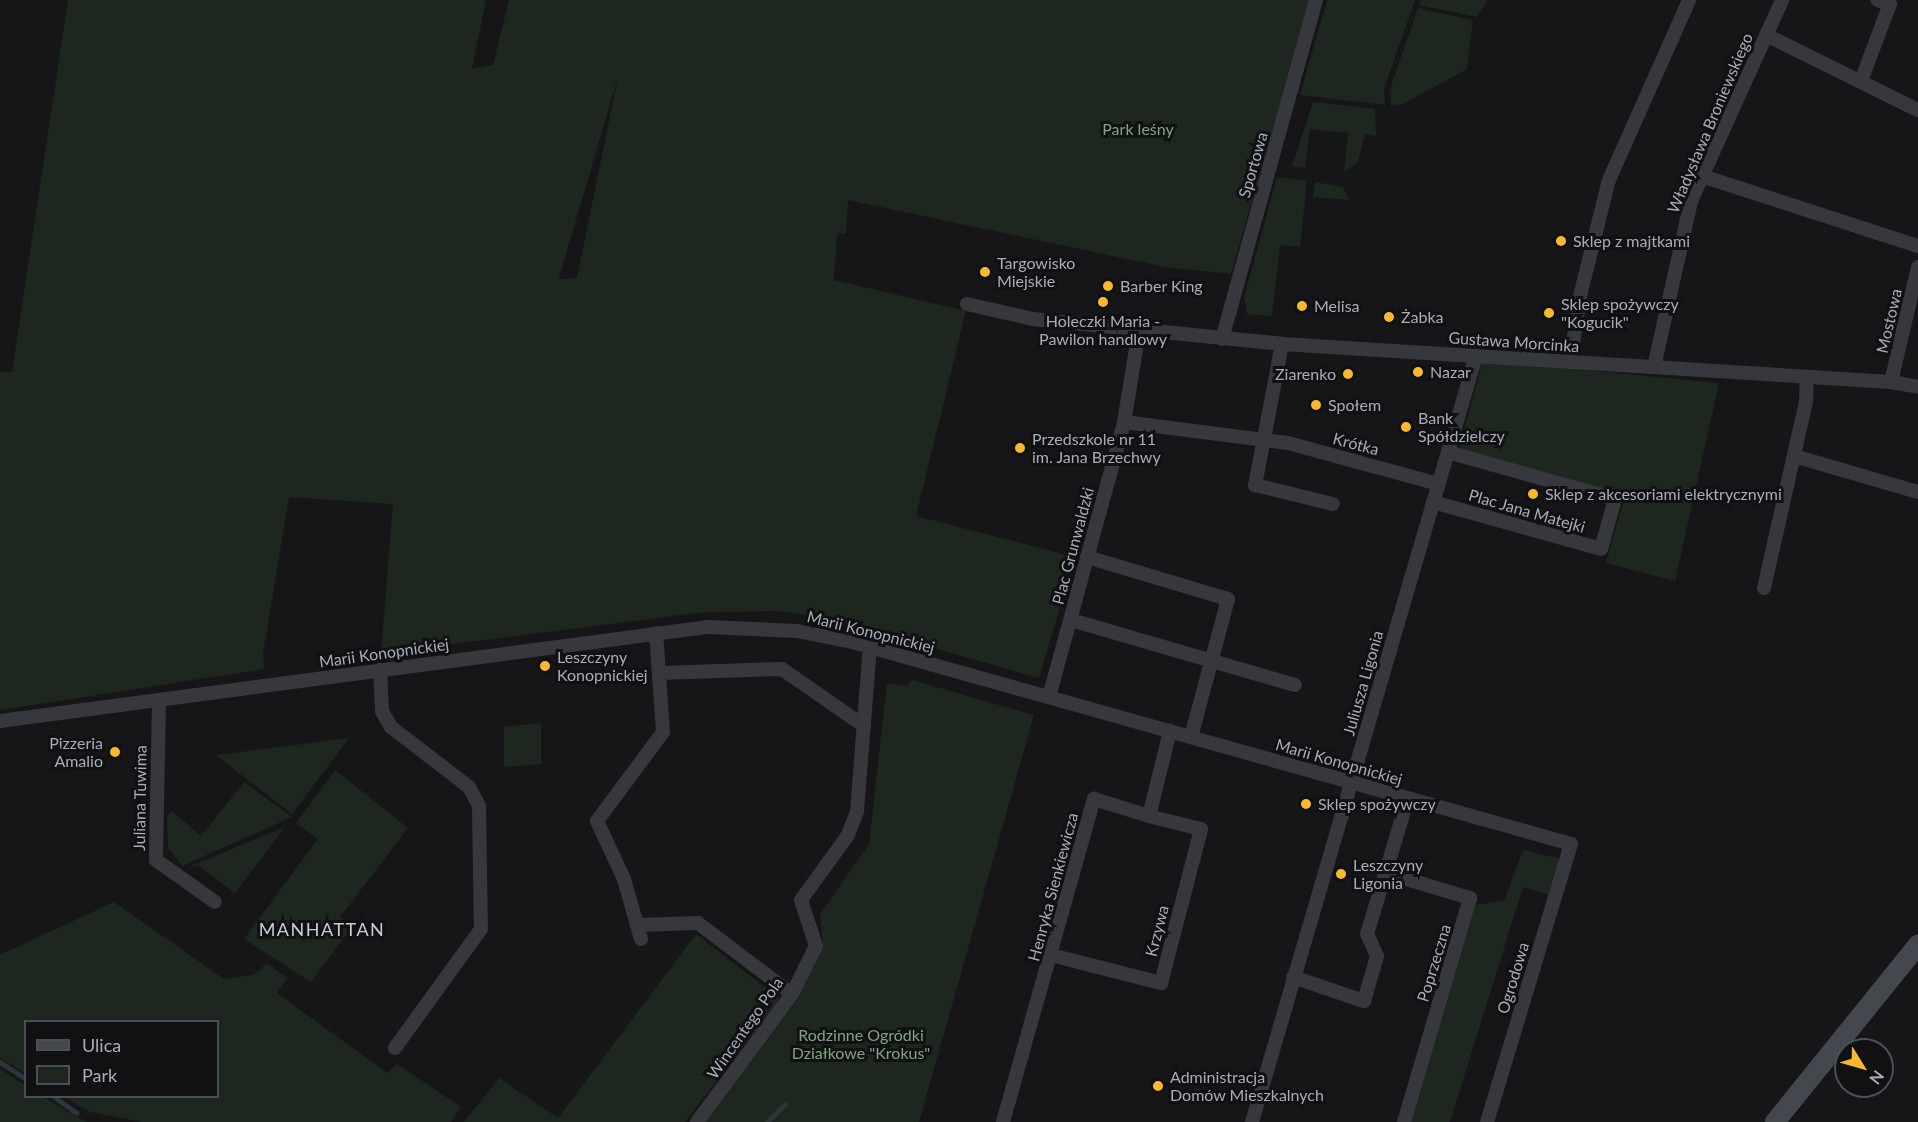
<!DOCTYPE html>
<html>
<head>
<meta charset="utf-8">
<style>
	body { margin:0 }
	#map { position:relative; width:1918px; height:1122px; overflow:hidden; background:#161618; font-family:Lato,sans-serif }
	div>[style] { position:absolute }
	.green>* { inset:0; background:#1e271f }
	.stream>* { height:4.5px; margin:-2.25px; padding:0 2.25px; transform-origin:2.25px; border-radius:2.25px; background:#2c353d }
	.street>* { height:14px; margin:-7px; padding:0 7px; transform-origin:7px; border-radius:7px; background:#37383e }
	.secondary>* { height:20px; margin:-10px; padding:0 10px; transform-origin:10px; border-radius:10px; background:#45474e }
	.dots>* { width:16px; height:16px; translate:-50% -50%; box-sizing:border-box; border:3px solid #111114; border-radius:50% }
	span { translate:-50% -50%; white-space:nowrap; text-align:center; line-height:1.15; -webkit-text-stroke:6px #111114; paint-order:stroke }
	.street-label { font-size:16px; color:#a8adb9 }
	.park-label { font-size:16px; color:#7ea581 }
	.poi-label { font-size:16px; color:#a8adb9 }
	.left { translate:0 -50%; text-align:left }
	.right { translate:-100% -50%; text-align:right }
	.neighbourhood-label { font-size:18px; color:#c9ccd5; letter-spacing:1.5px }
	.legend { position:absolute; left:24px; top:1020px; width:195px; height:78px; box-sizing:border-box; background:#111114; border:2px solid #4d4f56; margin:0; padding:8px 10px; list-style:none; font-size:18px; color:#a8adb9 }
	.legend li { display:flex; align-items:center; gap:12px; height:30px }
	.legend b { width:30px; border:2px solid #4d4f56 }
	.north { position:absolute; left:1834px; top:1038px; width:60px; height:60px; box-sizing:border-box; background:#111114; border:2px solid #4d4f56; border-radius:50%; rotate:127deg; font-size:16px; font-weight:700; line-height:24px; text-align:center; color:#a8adb9 }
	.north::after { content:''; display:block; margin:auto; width:21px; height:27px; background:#fab92d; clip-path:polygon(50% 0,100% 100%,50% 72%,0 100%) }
</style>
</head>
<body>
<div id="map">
	<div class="green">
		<i style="clip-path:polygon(evenodd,68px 0,486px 0,472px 69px,493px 65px,509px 0,1317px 0,1270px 186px,1257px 184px,1231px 274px,1165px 267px,848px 200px,846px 234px,837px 233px,834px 280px,966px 311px,916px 516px,1075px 557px,1039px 678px,827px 618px,778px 611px,704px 612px,381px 653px,393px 504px,289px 497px,263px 654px,264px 669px,0 710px,0 372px,12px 372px,68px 0,618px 77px,577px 278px,559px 279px,559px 278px,618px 77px)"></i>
		<i style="clip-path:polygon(1327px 0,1415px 0,1384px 89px,1385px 105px,1300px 95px)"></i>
		<i style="clip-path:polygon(1421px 0,1488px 0,1477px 17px,1419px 5px)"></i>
		<i style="clip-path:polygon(1418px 8px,1473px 20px,1467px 69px,1403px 104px,1391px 106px,1390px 89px)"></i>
		<i style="clip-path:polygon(1313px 102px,1375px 109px,1376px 136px,1365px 134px,1358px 162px,1344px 172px,1348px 133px,1310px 129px,1305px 168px,1292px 166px)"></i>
		<i style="clip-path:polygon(1277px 177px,1307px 181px,1300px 247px,1280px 245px,1272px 316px,1247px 314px,1244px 298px)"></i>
		<i style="clip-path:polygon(1315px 182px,1343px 187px,1349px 200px,1313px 197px)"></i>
		<i style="clip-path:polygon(1483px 360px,1719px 383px,1675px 581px,1606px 563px,1624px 499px,1459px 449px)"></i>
		<i style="clip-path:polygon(912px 680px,1034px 715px,919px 1122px,704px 1122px,798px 999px,823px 944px,820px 914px,869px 844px,887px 683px,907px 686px)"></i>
		<i style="clip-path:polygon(541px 723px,541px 764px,504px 767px,504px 727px)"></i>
		<i style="clip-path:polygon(349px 738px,292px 814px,217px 756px,217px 755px)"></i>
		<i style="clip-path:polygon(335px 770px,408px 828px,340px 917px,352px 927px,311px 982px,244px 939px,318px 839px,296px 823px)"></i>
		<i style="clip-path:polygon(244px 782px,292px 817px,182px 866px,168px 848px,167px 817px,172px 811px,201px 836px)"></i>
		<i style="clip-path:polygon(285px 827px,235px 893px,198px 865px,184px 869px)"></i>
		<i style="clip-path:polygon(1523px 850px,1562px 859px,1551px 896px,1523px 887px,1450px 1122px,1409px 1122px,1474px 905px,1504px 901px)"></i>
		<i style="clip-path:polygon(114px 902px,224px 979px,253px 975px,267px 963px,288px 978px,277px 993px,387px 1073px,397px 1064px,461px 1107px,451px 1122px,142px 1122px,90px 1112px,64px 1097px,218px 1096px,218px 1022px,26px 1022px,25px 1073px,0 1058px,0 955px)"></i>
		<i style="clip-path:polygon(696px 934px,780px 999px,685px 1122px,464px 1122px,499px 1078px,558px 1118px)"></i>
		<i style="clip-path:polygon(0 1069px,25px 1085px,26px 1096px,43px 1097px,87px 1122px,0 1122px)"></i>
	</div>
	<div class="stream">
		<i style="left:0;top:1062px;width:31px;rotate:33deg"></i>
		<i style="left:53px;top:1096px;width:29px;rotate:35deg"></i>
		<i style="left:767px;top:1122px;width:25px;rotate:-45deg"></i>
	</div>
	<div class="street">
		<i style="left:1766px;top:35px;width:169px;rotate:26.3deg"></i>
		<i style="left:1861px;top:81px;width:82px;rotate:-69.4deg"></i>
		<i style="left:1890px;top:4px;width:13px;rotate:-162deg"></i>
		<i style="left:1702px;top:176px;width:227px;rotate:18deg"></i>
		<i style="left:967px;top:304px;width:68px;rotate:12.8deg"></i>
		<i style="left:1033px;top:319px;width:250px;rotate:5.7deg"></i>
		<i style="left:1282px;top:344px;width:610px;rotate:3.57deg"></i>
		<i style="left:1891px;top:382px;width:27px;rotate:10deg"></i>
		<i style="left:1222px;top:339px;width:352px;rotate:-74.5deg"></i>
		<i style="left:1282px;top:344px;width:144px;rotate:100.8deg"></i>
		<i style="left:1255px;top:485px;width:80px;rotate:13.7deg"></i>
		<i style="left:1570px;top:362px;width:71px;rotate:-81.1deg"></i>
		<i style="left:1581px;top:292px;width:115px;rotate:-76deg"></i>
		<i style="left:1609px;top:180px;width:197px;rotate:-66deg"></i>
		<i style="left:1654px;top:367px;width:170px;rotate:-77.4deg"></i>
		<i style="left:1691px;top:201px;width:221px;rotate:-65.6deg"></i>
		<i style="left:1891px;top:382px;width:118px;rotate:-76.8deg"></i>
		<i style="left:1124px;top:422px;width:165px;rotate:7.3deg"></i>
		<i style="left:1288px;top:443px;width:156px;rotate:15.2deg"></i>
		<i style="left:1794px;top:456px;width:129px;rotate:16.2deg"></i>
		<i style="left:1433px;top:502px;width:174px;rotate:15.6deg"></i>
		<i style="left:1601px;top:549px;width:52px;rotate:-74.4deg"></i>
		<i style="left:1615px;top:499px;width:173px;rotate:-164.3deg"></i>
		<i style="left:1087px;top:557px;width:147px;rotate:16.6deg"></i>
		<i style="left:1228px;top:599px;width:143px;rotate:105deg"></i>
		<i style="left:1764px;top:588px;width:192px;rotate:-77.3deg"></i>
		<i style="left:1806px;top:401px;width:24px;rotate:-88deg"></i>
		<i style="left:1071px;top:620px;width:233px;rotate:16.2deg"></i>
		<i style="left:380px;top:670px;width:41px;rotate:87.2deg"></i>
		<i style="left:382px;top:711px;width:18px;rotate:61deg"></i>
		<i style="left:391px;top:727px;width:98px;rotate:37.6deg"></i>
		<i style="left:469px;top:787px;width:21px;rotate:62deg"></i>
		<i style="left:479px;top:806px;width:123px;rotate:89.1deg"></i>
		<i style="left:481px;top:929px;width:147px;rotate:125.9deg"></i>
		<i style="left:659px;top:673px;width:123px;rotate:-1.9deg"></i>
		<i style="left:782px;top:669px;width:100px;rotate:34.8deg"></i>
		<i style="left:1049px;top:697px;width:285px;rotate:-74.7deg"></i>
		<i style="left:1124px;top:422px;width:92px;rotate:-80.6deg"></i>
		<i style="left:159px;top:700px;width:160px;rotate:91.1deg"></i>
		<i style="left:156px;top:860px;width:72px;rotate:35.4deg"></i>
		<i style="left:0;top:721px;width:713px;rotate:-7.57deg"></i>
		<i style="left:707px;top:627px;width:90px;rotate:2.5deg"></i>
		<i style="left:797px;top:631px;width:56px;rotate:11.3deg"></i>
		<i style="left:852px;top:642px;width:747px;rotate:15.69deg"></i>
		<i style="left:1571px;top:844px;width:290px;rotate:106.8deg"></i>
		<i style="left:1386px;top:873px;width:88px;rotate:16.6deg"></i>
		<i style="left:1470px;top:898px;width:234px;rotate:106.4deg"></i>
		<i style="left:637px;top:925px;width:61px;rotate:-1.9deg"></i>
		<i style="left:698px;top:923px;width:118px;rotate:37.1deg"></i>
		<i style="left:641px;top:939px;width:62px;rotate:-105.8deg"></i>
		<i style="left:624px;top:879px;width:64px;rotate:-115deg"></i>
		<i style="left:597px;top:821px;width:111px;rotate:-53.4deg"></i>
		<i style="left:663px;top:732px;width:99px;rotate:-94deg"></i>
		<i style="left:1051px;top:955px;width:114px;rotate:14.3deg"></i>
		<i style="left:1161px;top:983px;width:159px;rotate:-75.4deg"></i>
		<i style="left:1201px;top:829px;width:54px;rotate:-166deg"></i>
		<i style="left:1293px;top:977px;width:75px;rotate:18.7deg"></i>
		<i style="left:1364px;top:1001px;width:47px;rotate:-73.9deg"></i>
		<i style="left:1377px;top:956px;width:24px;rotate:-114deg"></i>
		<i style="left:1367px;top:934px;width:142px;rotate:-73.2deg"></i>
		<i style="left:697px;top:1122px;width:159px;rotate:-53.4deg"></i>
		<i style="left:792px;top:994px;width:54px;rotate:-63.4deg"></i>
		<i style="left:816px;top:946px;width:48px;rotate:-108.1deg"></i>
		<i style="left:801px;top:900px;width:80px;rotate:-54.1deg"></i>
		<i style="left:848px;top:835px;width:26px;rotate:-69deg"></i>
		<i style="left:857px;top:811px;width:165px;rotate:-85.5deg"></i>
		<i style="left:1003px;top:1122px;width:336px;rotate:-74.3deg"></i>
		<i style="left:1094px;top:799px;width:58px;rotate:17.2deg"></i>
		<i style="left:1149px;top:816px;width:88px;rotate:-76.1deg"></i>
		<i style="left:1252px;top:1122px;width:798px;rotate:-73.7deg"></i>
	</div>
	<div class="secondary">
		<i style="left:1775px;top:1122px;width:228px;rotate:-51.1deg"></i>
	</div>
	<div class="dots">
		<i style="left:1561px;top:241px;background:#fab92d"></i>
		<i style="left:985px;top:272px;background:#fab92d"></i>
		<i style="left:1108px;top:286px;background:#fab92d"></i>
		<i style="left:1103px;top:302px;background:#fab92d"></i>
		<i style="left:1302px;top:306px;background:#fab92d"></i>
		<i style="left:1549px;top:313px;background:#fab92d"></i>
		<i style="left:1389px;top:317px;background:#fab92d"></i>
		<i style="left:1418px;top:372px;background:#fab92d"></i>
		<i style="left:1348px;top:374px;background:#fab92d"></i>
		<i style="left:1316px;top:405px;background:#fab92d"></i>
		<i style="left:1406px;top:427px;background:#fab92d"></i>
		<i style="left:1020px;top:448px;background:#fab92d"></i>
		<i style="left:1533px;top:494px;background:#fab92d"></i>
		<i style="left:545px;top:666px;background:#fab92d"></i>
		<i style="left:115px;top:752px;background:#fab92d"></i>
		<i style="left:1306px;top:804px;background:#fab92d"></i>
		<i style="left:1341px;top:874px;background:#fab92d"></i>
		<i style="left:1158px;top:1086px;background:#fab92d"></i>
	</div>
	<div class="street-label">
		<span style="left:1710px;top:123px;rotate:-67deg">Władysława Broniewskiego</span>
		<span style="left:1253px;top:165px;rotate:-74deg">Sportowa</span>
		<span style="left:1889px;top:321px;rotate:-77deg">Mostowa</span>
		<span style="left:1514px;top:342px;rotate:4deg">Gustawa Morcinka</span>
		<span style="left:1356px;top:444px;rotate:15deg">Krótka</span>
		<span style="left:1527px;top:511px;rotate:16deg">Plac Jana Matejki</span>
		<span style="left:1073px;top:546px;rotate:-75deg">Plac Grunwaldzki</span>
		<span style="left:871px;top:632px;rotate:14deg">Marii Konopnickiej</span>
		<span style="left:384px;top:653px;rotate:-8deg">Marii Konopnickiej</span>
		<span style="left:1363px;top:683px;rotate:-74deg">Juliusza Ligonia</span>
		<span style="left:1339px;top:762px;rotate:16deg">Marii Konopnickiej</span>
		<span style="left:140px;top:798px;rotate:-89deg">Juliana Tuwima</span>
		<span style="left:1053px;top:887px;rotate:-75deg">Henryka Sienkiewicza</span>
		<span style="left:1157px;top:931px;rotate:-76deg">Krzywa</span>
		<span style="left:1434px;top:963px;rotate:-73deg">Poprzeczna</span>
		<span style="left:1513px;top:978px;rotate:-73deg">Ogrodowa</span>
		<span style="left:745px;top:1028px;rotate:-55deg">Wincentego Pola</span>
	</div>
	<div class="park-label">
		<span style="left:1138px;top:129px">Park leśny</span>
		<span style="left:861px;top:1044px">Rodzinne Ogródki<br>Działkowe "Krokus"</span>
	</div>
	<div class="poi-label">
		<span class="left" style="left:1573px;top:241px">Sklep z majtkami</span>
		<span class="left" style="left:997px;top:272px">Targowisko<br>Miejskie</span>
		<span class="left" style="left:1120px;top:286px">Barber King</span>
		<span class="left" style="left:1561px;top:313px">Sklep spożywczy<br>"Kogucik"</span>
		<span class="left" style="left:1314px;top:306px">Melisa</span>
		<span class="left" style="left:1401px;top:317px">Żabka</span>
		<span style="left:1103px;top:330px">Holeczki Maria -<br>Pawilon handlowy</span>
		<span class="left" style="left:1430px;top:372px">Nazar</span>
		<span class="right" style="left:1336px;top:374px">Ziarenko</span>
		<span class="left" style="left:1328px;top:405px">Społem</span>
		<span class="left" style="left:1418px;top:427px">Bank<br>Spółdzielczy</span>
		<span class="left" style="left:1032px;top:448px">Przedszkole nr 11<br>im. Jana Brzechwy</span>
		<span class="left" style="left:1545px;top:494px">Sklep z akcesoriami elektrycznymi</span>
		<span class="left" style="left:557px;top:666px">Leszczyny<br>Konopnickiej</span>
		<span class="right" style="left:103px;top:752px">Pizzeria<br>Amalio</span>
		<span class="left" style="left:1318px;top:804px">Sklep spożywczy</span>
		<span class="left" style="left:1353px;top:874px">Leszczyny<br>Ligonia</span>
		<span class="left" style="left:1170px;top:1086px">Administracja<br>Domów Mieszkalnych</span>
	</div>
	<div class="neighbourhood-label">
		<span style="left:322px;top:929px">MANHATTAN</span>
	</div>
	<ul class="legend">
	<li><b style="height:8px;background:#45474e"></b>Ulica</li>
	<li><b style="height:16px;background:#1e271f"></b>Park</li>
	</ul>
	<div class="north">N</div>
</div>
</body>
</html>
